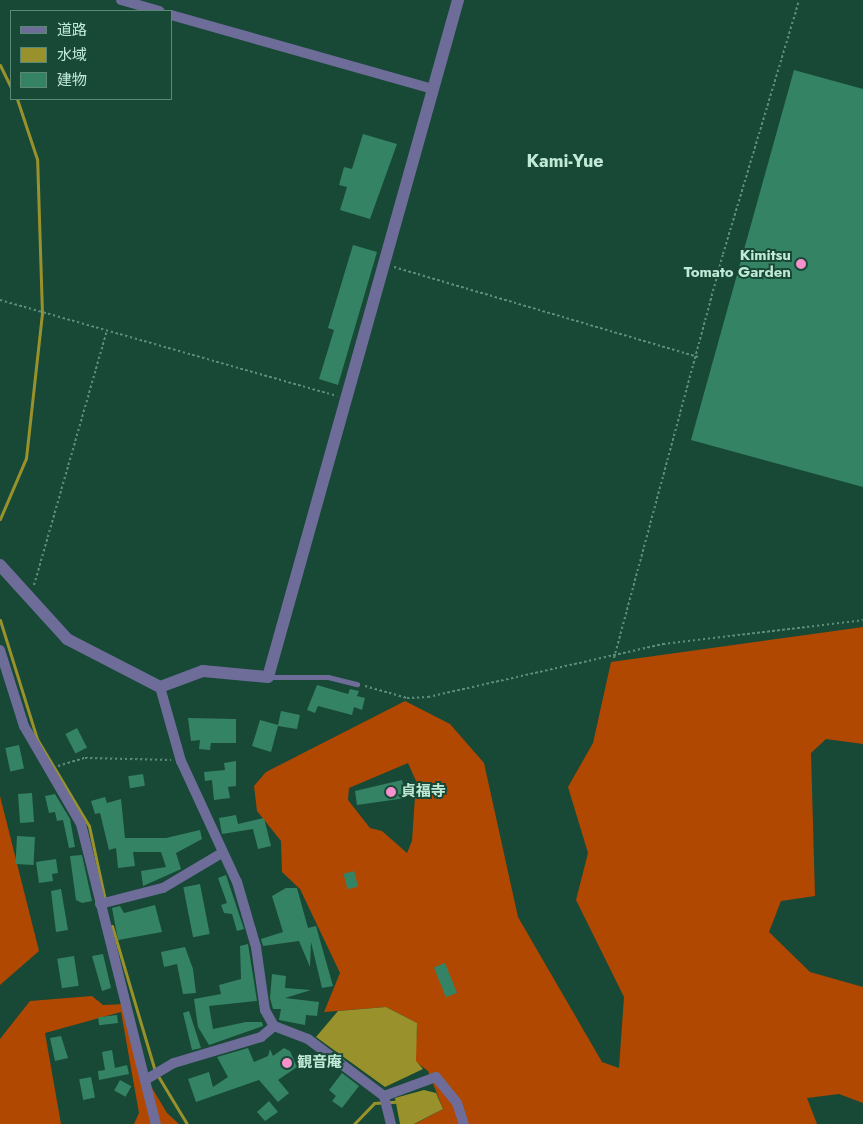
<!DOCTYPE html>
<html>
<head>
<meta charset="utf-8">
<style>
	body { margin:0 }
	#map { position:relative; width:863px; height:1124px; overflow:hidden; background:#184836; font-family:Jost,"Noto Sans JP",sans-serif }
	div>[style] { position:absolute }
	.forest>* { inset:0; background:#b04802 }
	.water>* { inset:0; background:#99912b }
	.stream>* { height:3px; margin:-1.5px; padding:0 1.5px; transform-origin:1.5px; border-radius:1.5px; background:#99912b }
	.building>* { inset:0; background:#358365; transform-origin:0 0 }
	.path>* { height:2px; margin-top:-1px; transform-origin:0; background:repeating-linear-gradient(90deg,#5f8d7a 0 2.5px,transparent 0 5px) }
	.service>* { height:5px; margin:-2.5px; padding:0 2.5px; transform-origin:2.5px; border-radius:2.5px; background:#6e6d99 }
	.minor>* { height:10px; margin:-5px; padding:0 5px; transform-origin:5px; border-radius:5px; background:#6e6d99 }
	.tertiary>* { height:12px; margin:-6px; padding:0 6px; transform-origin:6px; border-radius:6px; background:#6e6d99 }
	.dots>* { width:14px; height:14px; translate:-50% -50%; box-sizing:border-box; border:2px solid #184836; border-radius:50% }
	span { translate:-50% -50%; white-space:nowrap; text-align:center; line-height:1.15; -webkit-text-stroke:4px #184836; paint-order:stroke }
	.poi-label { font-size:15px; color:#c0ead7; font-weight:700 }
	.right { translate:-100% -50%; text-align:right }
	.left { translate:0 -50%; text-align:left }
	.quarter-label { font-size:18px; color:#c0ead7; font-weight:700 }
	.legend { position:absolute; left:10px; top:10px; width:162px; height:90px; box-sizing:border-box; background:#184836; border:1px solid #5b8976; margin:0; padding:6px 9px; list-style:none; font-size:15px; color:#c0ead7 }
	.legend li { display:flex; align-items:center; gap:10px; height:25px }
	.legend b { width:25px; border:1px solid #5b8976 }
</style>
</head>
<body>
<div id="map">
	<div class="forest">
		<i style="clip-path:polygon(evenodd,863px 627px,863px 744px,826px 739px,811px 753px,815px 896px,781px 901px,769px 932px,810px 972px,863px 987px,863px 1103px,839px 1094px,807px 1098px,817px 1124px,415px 1124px,443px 1109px,428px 1071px,415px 1061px,417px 1023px,386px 1007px,324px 1012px,340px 973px,300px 889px,282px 872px,281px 841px,257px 811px,254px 786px,266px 772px,405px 701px,450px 724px,484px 763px,518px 917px,602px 1062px,619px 1068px,624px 997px,576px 900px,588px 853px,568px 787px,593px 743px,611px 662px,863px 627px,408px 763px,416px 781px,412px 841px,407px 853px,382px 831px,370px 828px,348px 800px,349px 788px,408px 763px)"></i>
		<i style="clip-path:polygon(0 796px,39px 951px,0 985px)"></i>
		<i style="clip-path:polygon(92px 996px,103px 1005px,124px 1004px,139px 1066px,167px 1113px,179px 1124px,134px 1124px,139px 1113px,121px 1012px,45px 1033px,61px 1124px,0 1124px,0 1039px,30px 1001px)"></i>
	</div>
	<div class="water">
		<i style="clip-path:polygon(386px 1007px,417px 1023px,416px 1061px,423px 1069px,385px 1087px,316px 1037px,338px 1011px)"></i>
		<i style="clip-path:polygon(424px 1090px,436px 1093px,443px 1109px,414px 1124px,400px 1124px,395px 1098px)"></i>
	</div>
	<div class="stream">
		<i style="left:0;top:65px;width:25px;rotate:64deg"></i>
		<i style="left:0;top:519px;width:66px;rotate:-66.9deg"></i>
		<i style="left:26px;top:458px;width:145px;rotate:-83.7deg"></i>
		<i style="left:42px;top:314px;width:155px;rotate:-91.8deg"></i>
		<i style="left:37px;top:159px;width:63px;rotate:-108.4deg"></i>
		<i style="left:0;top:620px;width:125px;rotate:72.7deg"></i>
		<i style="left:37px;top:739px;width:101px;rotate:59.1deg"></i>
		<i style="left:89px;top:826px;width:76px;rotate:77.8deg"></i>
		<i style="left:112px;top:926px;width:151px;rotate:73.5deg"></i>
		<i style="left:155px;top:1071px;width:62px;rotate:58.9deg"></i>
		<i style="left:354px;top:1124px;width:29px;rotate:-46deg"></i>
		<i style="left:374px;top:1103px;width:22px;rotate:-3deg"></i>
	</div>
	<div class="building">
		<i style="clip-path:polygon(794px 70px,863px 89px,863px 487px,691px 440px)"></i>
		<i style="clip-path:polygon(363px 134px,397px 144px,370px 219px,340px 210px,347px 187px,339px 185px,344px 167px,352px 169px)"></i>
		<i style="clip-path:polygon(353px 245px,377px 252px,338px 385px,319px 379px,334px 330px,328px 328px)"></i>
		<i style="clip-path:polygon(317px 685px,348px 694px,350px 689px,359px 691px,357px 696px,365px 698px,362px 710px,354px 707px,352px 715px,318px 706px,315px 713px,307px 710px)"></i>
		<i style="clip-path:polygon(281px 711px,300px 715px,297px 729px,278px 726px,271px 752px,252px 746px,260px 720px,278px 725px)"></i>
		<i style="clip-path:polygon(188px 718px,236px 719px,236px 743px,211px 743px,210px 750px,199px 749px,200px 740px,191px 741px)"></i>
		<i style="left:77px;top:728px;width:22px;height:13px;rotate:63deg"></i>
		<i style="left:19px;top:745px;width:24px;height:14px;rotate:78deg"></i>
		<i style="clip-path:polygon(236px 761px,236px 786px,228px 787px,230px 798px,214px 800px,212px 780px,205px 781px,204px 772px,225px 770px,224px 763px)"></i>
		<i style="left:143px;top:774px;width:12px;height:15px;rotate:81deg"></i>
		<i style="clip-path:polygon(402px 780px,406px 798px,357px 805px,355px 791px)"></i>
		<i style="left:32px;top:793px;width:29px;height:14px;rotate:86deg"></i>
		<i style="clip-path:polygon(55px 794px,70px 819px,75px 847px,69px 848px,63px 820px,57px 821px,55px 812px,49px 813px,45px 796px)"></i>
		<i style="clip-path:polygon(105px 797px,107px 803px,121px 799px,125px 838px,166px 838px,200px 830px,202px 839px,176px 853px,181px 869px,143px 886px,141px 871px,166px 867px,161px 852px,133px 852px,135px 866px,118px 868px,116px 848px,109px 850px,100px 813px,95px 814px,91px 801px)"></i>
		<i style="clip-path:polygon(236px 815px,238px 824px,264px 818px,271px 846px,258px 849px,253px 829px,222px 834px,219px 818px)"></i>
		<i style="left:17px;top:836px;width:18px;height:28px;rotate:3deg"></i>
		<i style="clip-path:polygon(82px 855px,92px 901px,82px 903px,76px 900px,70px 856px)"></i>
		<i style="clip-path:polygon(56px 859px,58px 873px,52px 874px,53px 881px,39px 883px,36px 862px)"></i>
		<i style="left:354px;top:871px;width:16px;height:11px;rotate:75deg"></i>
		<i style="clip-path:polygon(226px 875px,244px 929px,237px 931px,232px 914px,224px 913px,221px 905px,227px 903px,218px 878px)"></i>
		<i style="left:200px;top:884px;width:51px;height:17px;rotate:79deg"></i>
		<i style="clip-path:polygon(286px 888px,297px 888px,308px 928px,316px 926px,333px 986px,322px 988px,311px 942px,310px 967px,299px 941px,263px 946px,261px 939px,283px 932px,272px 896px)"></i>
		<i style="clip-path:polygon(61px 889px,68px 930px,56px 932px,51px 891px)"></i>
		<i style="clip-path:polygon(155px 905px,162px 932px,118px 940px,112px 908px,120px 906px,124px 913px)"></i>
		<i style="clip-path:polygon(248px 944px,257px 1001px,209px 1006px,213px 1029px,246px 1022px,262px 1022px,263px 1026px,209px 1045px,198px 1027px,194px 999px,221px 994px,219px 985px,241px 979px,240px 946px)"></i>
		<i style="clip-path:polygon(185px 947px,193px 969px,196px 993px,183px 994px,177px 964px,164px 967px,161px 952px)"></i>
		<i style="clip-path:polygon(103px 954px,111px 988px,102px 991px,92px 956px)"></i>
		<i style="left:74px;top:956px;width:30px;height:17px;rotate:81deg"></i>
		<i style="left:445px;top:963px;width:32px;height:12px;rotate:68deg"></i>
		<i style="clip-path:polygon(272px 974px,286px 976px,285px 988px,311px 990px,285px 998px,319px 1002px,317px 1016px,306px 1015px,305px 1025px,279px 1020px,281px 1009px,273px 1009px,270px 998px)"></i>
		<i style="clip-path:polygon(189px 1011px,201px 1048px,192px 1050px,183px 1013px)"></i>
		<i style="left:117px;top:1015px;width:8px;height:19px;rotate:83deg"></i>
		<i style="clip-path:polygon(61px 1036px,68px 1058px,55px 1061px,50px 1038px)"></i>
		<i style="clip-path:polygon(248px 1048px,254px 1062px,268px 1056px,270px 1049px,273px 1056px,284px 1048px,290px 1051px,297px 1067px,278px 1080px,289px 1093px,278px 1102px,259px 1080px,196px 1102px,188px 1079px,209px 1072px,213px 1087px,228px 1077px,217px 1057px)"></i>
		<i style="clip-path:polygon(112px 1050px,115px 1068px,127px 1065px,129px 1074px,99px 1080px,98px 1071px,105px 1070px,102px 1052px)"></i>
		<i style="clip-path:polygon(342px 1073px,359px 1086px,342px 1108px,332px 1101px,336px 1096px,329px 1090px)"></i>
		<i style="left:91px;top:1077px;width:21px;height:12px;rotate:79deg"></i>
		<i style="left:120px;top:1080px;width:13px;height:12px;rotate:29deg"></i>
		<i style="clip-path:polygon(269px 1101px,278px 1112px,265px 1121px,257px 1112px)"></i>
	</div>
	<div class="path">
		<i style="left:394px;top:267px;width:317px;rotate:16.5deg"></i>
		<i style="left:0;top:300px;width:350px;rotate:15.9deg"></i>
		<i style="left:34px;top:585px;width:265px;rotate:-74deg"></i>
		<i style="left:614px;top:658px;width:418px;rotate:-74.9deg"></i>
		<i style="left:723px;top:254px;width:265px;rotate:-73.3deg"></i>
		<i style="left:365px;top:686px;width:44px;rotate:15.9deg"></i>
		<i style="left:407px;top:698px;width:21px;rotate:-3deg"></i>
		<i style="left:428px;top:697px;width:241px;rotate:-12.7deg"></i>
		<i style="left:663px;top:644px;width:201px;rotate:-6.8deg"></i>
		<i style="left:58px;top:766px;width:28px;rotate:-17deg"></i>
		<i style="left:85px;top:758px;width:86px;rotate:1.3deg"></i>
	</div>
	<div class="service">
		<i style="left:268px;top:677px;width:60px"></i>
		<i style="left:328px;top:677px;width:30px;rotate:14deg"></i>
	</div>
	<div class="minor">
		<i style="left:121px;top:0;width:40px;rotate:16deg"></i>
		<i style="left:171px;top:15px;width:272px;rotate:15.8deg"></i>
		<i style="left:0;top:650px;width:80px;rotate:72.5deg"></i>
		<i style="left:24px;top:726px;width:113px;rotate:59.8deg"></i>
		<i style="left:81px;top:824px;width:309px;rotate:76deg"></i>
		<i style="left:160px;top:687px;width:77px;rotate:74.2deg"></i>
		<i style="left:181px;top:761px;width:133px;rotate:65.2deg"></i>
		<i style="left:237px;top:882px;width:68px;rotate:73.7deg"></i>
		<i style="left:256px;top:947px;width:64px;rotate:81.9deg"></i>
		<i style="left:265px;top:1010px;width:18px;rotate:61deg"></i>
		<i style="left:274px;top:1026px;width:36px;rotate:21deg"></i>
		<i style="left:308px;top:1039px;width:95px;rotate:36.9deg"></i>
		<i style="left:384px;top:1096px;width:29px;rotate:76deg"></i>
		<i style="left:100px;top:904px;width:65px;rotate:-14.3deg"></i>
		<i style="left:163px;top:888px;width:69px;rotate:-30.7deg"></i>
		<i style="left:147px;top:1079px;width:31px;rotate:-31deg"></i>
		<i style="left:174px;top:1063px;width:91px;rotate:-16.6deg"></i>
		<i style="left:261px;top:1037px;width:17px;rotate:-40deg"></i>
		<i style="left:384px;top:1096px;width:55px;rotate:-20.1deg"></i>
		<i style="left:436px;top:1077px;width:33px;rotate:51deg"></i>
		<i style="left:457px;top:1103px;width:22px;rotate:72deg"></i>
	</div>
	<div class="tertiary">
		<i style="left:0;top:565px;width:100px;rotate:47.8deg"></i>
		<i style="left:67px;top:639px;width:105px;rotate:27.3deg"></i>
		<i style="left:160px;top:687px;width:46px;rotate:-20.4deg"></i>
		<i style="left:203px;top:671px;width:65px;rotate:5.3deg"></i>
		<i style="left:268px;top:677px;width:703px;rotate:-74.32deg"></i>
	</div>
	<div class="dots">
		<i style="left:801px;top:264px;background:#f890cc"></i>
		<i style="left:391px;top:792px;background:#f890cc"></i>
		<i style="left:287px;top:1063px;background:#f890cc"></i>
	</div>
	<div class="poi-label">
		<span class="right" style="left:791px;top:264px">Kimitsu<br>Tomato Garden</span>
		<span class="left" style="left:401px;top:792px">貞福寺</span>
		<span class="left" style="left:297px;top:1063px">観音庵</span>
	</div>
	<div class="quarter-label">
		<span style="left:565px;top:161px">Kami-Yue</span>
	</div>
	<ul class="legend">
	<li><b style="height:6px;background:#6e6d99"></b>道路</li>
	<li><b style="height:14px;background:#99912b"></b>水域</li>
	<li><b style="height:14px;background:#358365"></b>建物</li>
	</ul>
</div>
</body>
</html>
